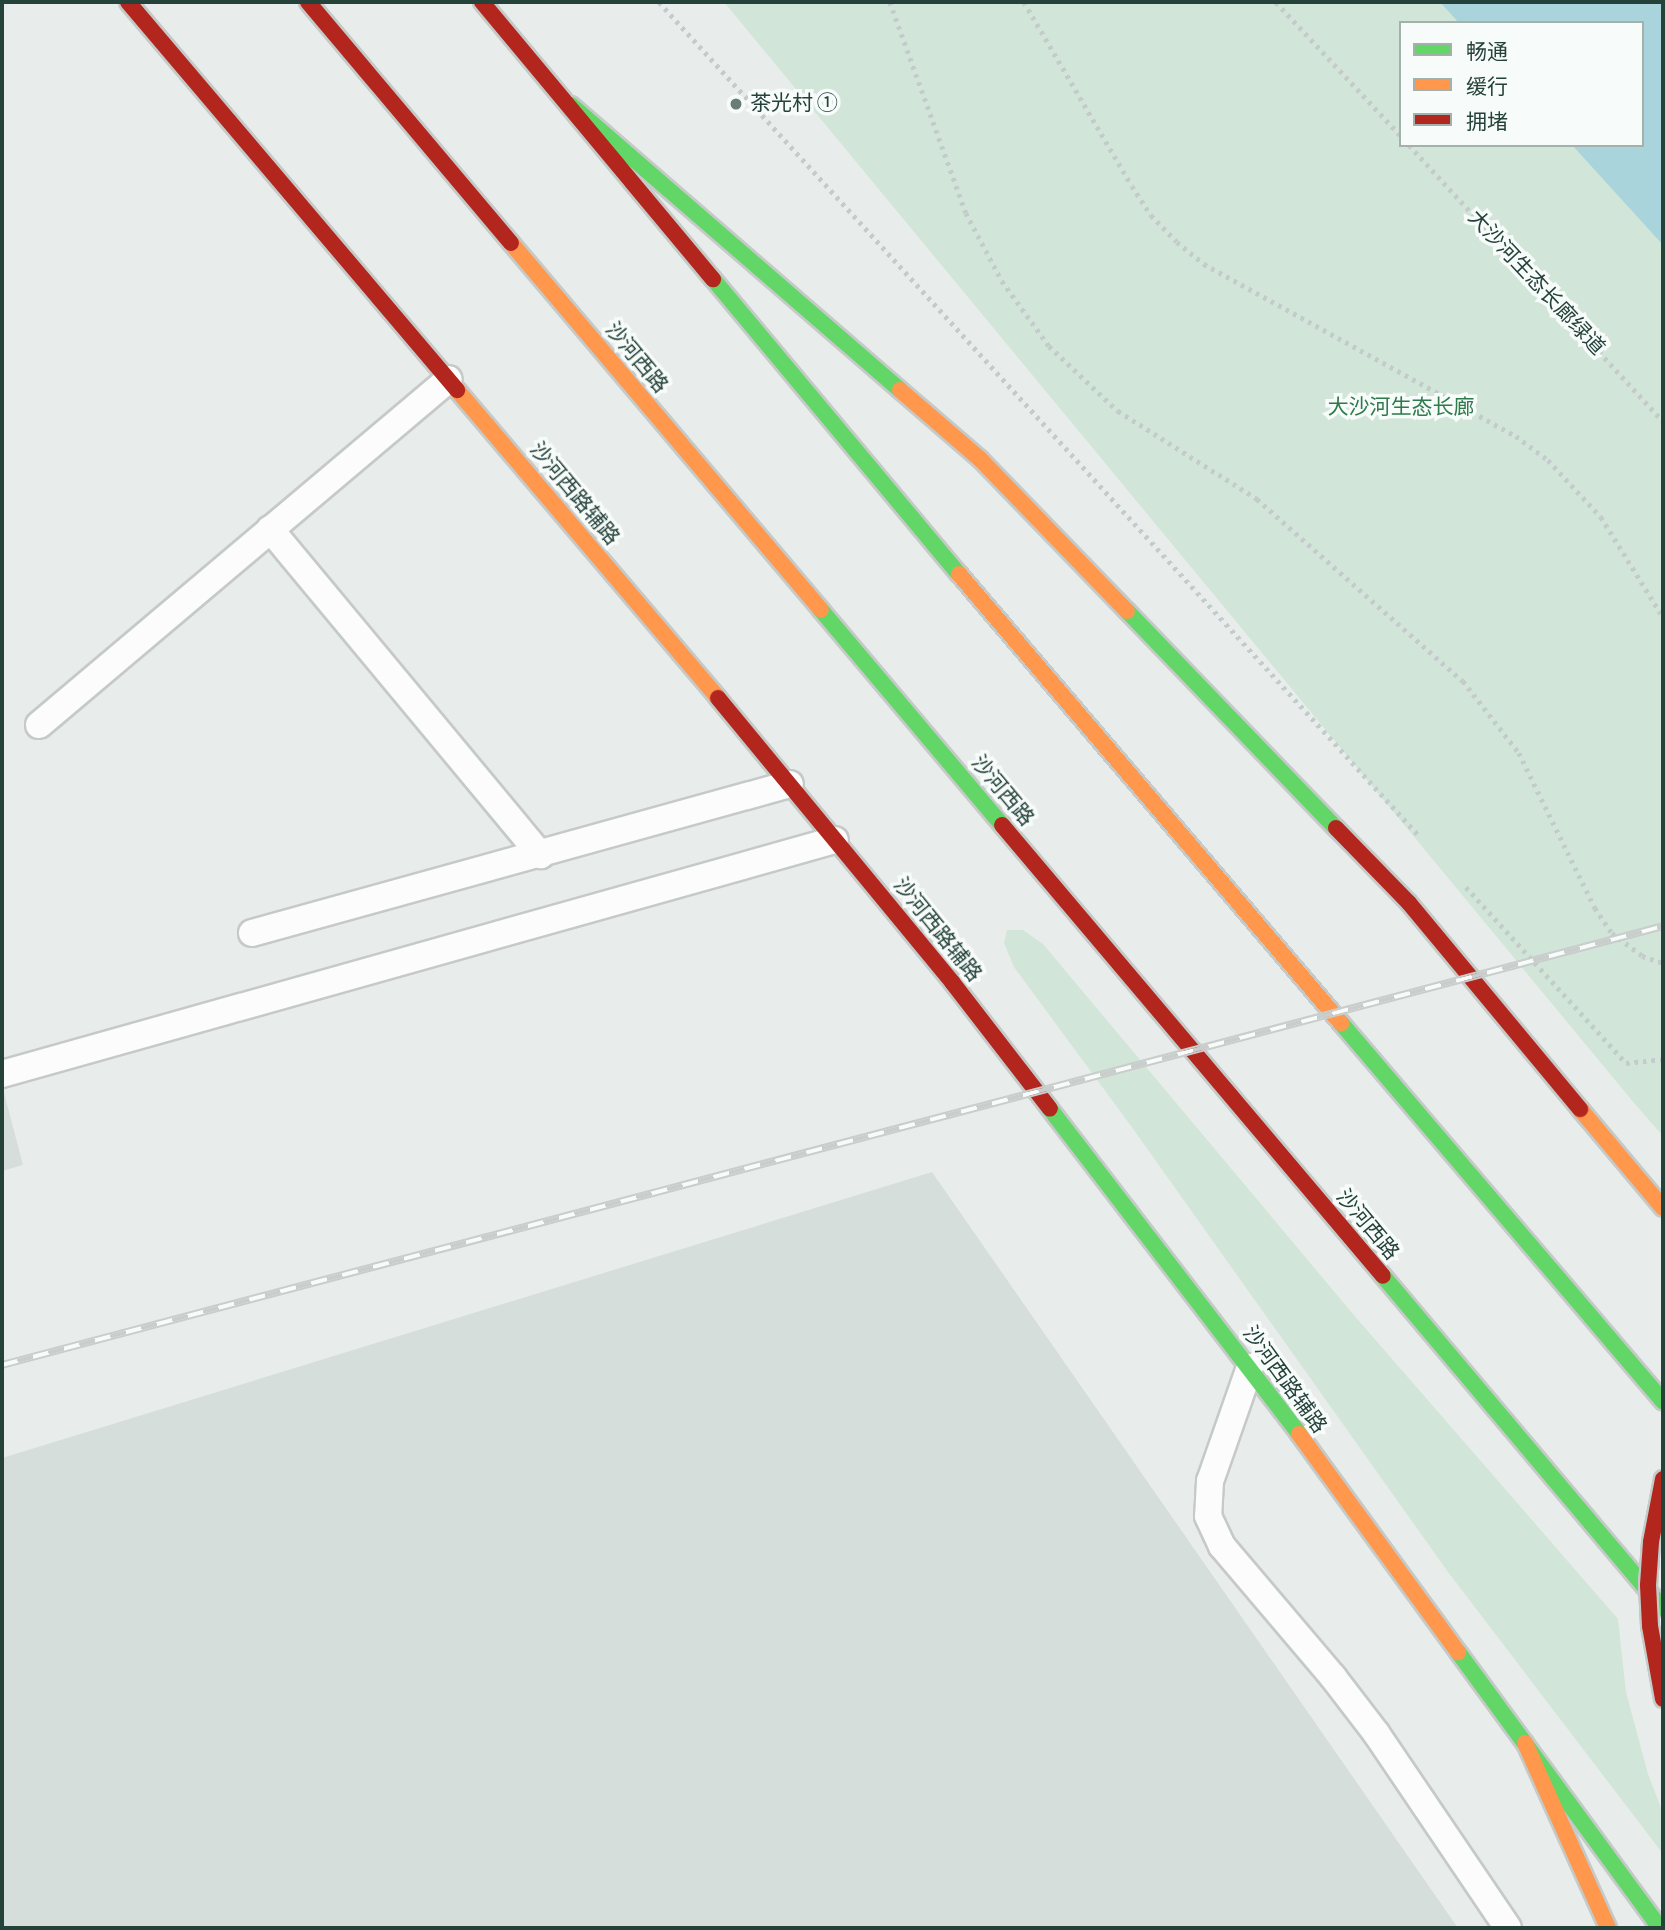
<!DOCTYPE html>
<html>
<head>
<meta charset="utf-8">
<style>
	body { margin:0 }
	#map { position:relative; width:1665px; height:1930px; overflow:hidden; background:#e8edeb; font-family:"Alegreya Sans","Noto Sans SC",sans-serif }
	div>[style] { position:absolute }
	.built>* { inset:0; background:#d6dedb }
	.green>* { inset:0; background:#d1e6d8 }
	.water>* { inset:0; background:#a9d4db }
	.path>* { height:4.5px; margin-top:-2.25px; transform-origin:0; background:repeating-linear-gradient(90deg,#c3ccca 0 3.5px,transparent 0 8.5px) }
	.roads { filter:drop-shadow(2px 0 #c5cac8) drop-shadow(-2px 0 #c5cac8) drop-shadow(0 2px #c5cac8) drop-shadow(0 -2px #c5cac8) }
	.lane>* { height:26px; margin:-13px; padding:0 13px; transform-origin:13px; border-radius:13px; background:#fcfcfc }
	.fast>* { height:16px; margin:-8px; padding:0 8px; transform-origin:8px; border-radius:8px; background:#63d668 }
	.slow>* { height:16px; margin:-8px; padding:0 8px; transform-origin:8px; border-radius:8px; background:#ff974d }
	.jam>* { height:16px; margin:-8px; padding:0 8px; transform-origin:8px; border-radius:8px; background:#b3261e }
	.rail>* { height:8px; margin-top:-4px; transform-origin:0; background:repeating-linear-gradient(90deg,#f7fbf9 0 16px,#c9cdcc 0 32px); box-sizing:border-box; border-block:2px solid #c9cdcc }
	.bridges { filter:drop-shadow(2px 0 #c3ccc9) drop-shadow(-2px 0 #c3ccc9) drop-shadow(0 2px #c3ccc9) drop-shadow(0 -2px #c3ccc9) }
	.jam-bridge>* { height:16px; margin:-8px; padding:0 8px; transform-origin:8px; border-radius:8px; background:#b3261e }
	.dots>* { width:19px; height:19px; translate:-50% -50%; box-sizing:border-box; border:4px solid #f7fbf9; border-radius:50% }
	span { translate:-50% -50%; white-space:nowrap; text-align:center; line-height:1.15; -webkit-text-stroke:7px #f7fbf9; paint-order:stroke }
	.poi-label { font-size:21px; color:#24423a }
	.left { translate:0 -50%; text-align:left }
	.street-label { font-size:21px; color:#24423a }
	.park-label { font-size:21px; color:#2d7a4b }
	.frame { position:absolute; inset:0; border:4px solid #24423a; pointer-events:none }
	.legend { position:absolute; left:1399px; top:21px; width:245px; height:126px; box-sizing:border-box; background:#f7fbf9; border:2px solid #a3b1ad; margin:0; padding:9px 12px; list-style:none; font-size:21px; color:#24423a }
	.legend li { display:flex; align-items:center; gap:14px; height:35px }
	.legend b { width:35px; border:2px solid #a3b1ad }
</style>
</head>
<body>
<div id="map">
	<div class="built">
		<i style="clip-path:polygon(2px 1085px,23px 1165px,2px 1171px)"></i>
		<i style="clip-path:polygon(932px 1172px,1458px 1928px,2px 1928px,2px 1458px)"></i>
	</div>
	<div class="green">
		<i style="clip-path:polygon(evenodd,724px 2px,1663px 2px,1663px 1136px,1634px 1103px,724px 2px,1401px 23px,1642px 23px,1642px 145px,1401px 145px,1401px 23px)"></i>
		<i style="clip-path:polygon(1007px 930px,1023px 930px,1043px 944px,1353px 1314px,1618px 1619px,1626px 1692px,1648px 1774px,1663px 1813px,1663px 1854px,1448px 1572px,1131px 1126px,1014px 967px,1004px 943px)"></i>
	</div>
	<div class="water">
		<i style="clip-path:polygon(1440px 2px,1663px 2px,1663px 245px,1572px 145px,1642px 145px,1642px 23px,1459px 23px)"></i>
	</div>
	<div class="path">
		<i style="left:659px;top:2px;width:1130px;rotate:47.65deg"></i>
		<i style="left:890px;top:2px;width:224px;rotate:70.2deg"></i>
		<i style="left:966px;top:213px;width:77px;rotate:62.1deg"></i>
		<i style="left:1002px;top:281px;width:80px;rotate:54.1deg"></i>
		<i style="left:1049px;top:346px;width:95px;rotate:43.3deg"></i>
		<i style="left:1118px;top:411px;width:165px;rotate:32.3deg"></i>
		<i style="left:1257px;top:499px;width:275px;rotate:41.5deg"></i>
		<i style="left:1463px;top:681px;width:91px;rotate:52.1deg"></i>
		<i style="left:1519px;top:753px;width:173px;rotate:63.9deg"></i>
		<i style="left:1595px;top:908px;width:30px;rotate:56deg"></i>
		<i style="left:1612px;top:933px;width:38px;rotate:37deg"></i>
		<i style="left:1642px;top:956px;width:22px;rotate:18deg"></i>
		<i style="left:1024px;top:2px;width:213px;rotate:59.6deg"></i>
		<i style="left:1132px;top:186px;width:35px;rotate:57deg"></i>
		<i style="left:1151px;top:215px;width:37px;rotate:46deg"></i>
		<i style="left:1177px;top:242px;width:35px;rotate:39deg"></i>
		<i style="left:1204px;top:264px;width:356px;rotate:28.9deg"></i>
		<i style="left:1516px;top:436px;width:40px;rotate:37deg"></i>
		<i style="left:1548px;top:460px;width:78px;rotate:47.1deg"></i>
		<i style="left:1601px;top:517px;width:118px;rotate:58.2deg"></i>
		<i style="left:1276px;top:2px;width:183px;rotate:47deg"></i>
		<i style="left:1409px;top:145px;width:375px;rotate:47.4deg"></i>
		<i style="left:1466px;top:887px;width:238px;rotate:47.7deg"></i>
		<i style="left:1626px;top:1063px;width:37px;rotate:-6deg"></i>
	</div>
	<div class="roads">
		<div class="lane">
			<i style="left:270px;top:529px;width:424px;rotate:50.3deg"></i>
			<i style="left:39px;top:725px;width:536px;rotate:-40.16deg"></i>
			<i style="left:252px;top:933px;width:558px;rotate:-15.48deg"></i>
			<i style="left:2px;top:1074px;width:865px;rotate:-15.69deg"></i>
			<i style="left:1250px;top:1367px;width:121px;rotate:109.3deg"></i>
			<i style="left:1210px;top:1481px;width:35px;rotate:93deg"></i>
			<i style="left:1208px;top:1516px;width:33px;rotate:65deg"></i>
			<i style="left:1222px;top:1546px;width:172px;rotate:49.7deg"></i>
			<i style="left:1333px;top:1677px;width:71px;rotate:52.5deg"></i>
			<i style="left:1376px;top:1733px;width:235px;rotate:55.9deg"></i>
		</div>
		<div class="fast">
			<i style="left:571px;top:105px;width:435px;rotate:40.9deg"></i>
			<i style="left:713px;top:279px;width:384px;rotate:50.2deg"></i>
			<i style="left:821px;top:610px;width:281px;rotate:49.9deg"></i>
			<i style="left:1127px;top:611px;width:301px;rotate:46.1deg"></i>
			<i style="left:1341px;top:1023px;width:497px;rotate:49.6deg"></i>
			<i style="left:1050px;top:1109px;width:409px;rotate:52.5deg"></i>
			<i style="left:1383px;top:1276px;width:434px;rotate:49.9deg"></i>
			<i style="left:1458px;top:1652px;width:342px;rotate:53.8deg"></i>
		</div>
		<div class="slow">
			<i style="left:511px;top:243px;width:480px;rotate:49.8deg"></i>
			<i style="left:457px;top:390px;width:404px;rotate:49.7deg"></i>
			<i style="left:900px;top:390px;width:107px;rotate:40.8deg"></i>
			<i style="left:981px;top:460px;width:210px;rotate:46deg"></i>
			<i style="left:959px;top:574px;width:590px;rotate:49.61deg"></i>
			<i style="left:1580px;top:1109px;width:129px;rotate:50deg"></i>
			<i style="left:1299px;top:1434px;width:270px;rotate:53.9deg"></i>
			<i style="left:1525px;top:1743px;width:203px;rotate:65.8deg"></i>
		</div>
		<div class="jam">
			<i style="left:128px;top:2px;width:509px;rotate:49.7deg"></i>
			<i style="left:308px;top:2px;width:315px;rotate:49.9deg"></i>
			<i style="left:482px;top:2px;width:361px;rotate:50.2deg"></i>
			<i style="left:718px;top:698px;width:368px;rotate:50.5deg"></i>
			<i style="left:952px;top:982px;width:160px;rotate:52.3deg"></i>
			<i style="left:1002px;top:825px;width:590px;rotate:49.81deg"></i>
			<i style="left:1336px;top:828px;width:105px;rotate:45.8deg"></i>
			<i style="left:1409px;top:903px;width:268px;rotate:50.3deg"></i>
		</div>
	</div>
	<div class="rail">
		<i style="left:2px;top:1365px;width:1718px;rotate:-14.8deg"></i>
	</div>
	<div class="bridges">
		<div class="jam-bridge">
			<i style="left:1663px;top:1479px;width:64px;rotate:100.8deg"></i>
			<i style="left:1651px;top:1542px;width:43px;rotate:94deg"></i>
			<i style="left:1648px;top:1585px;width:41px;rotate:87.2deg"></i>
			<i style="left:1650px;top:1626px;width:74px;rotate:79.9deg"></i>
		</div>
	</div>
	<div class="dots">
		<i style="left:736px;top:104px;background:#697e78"></i>
	</div>
	<div class="poi-label">
		<span class="left" style="left:750px;top:104px">茶光村 ①</span>
	</div>
	<div class="street-label">
		<span style="left:1536px;top:283px;rotate:47deg">大沙河生态长廊绿道</span>
		<span style="left:636px;top:358px;rotate:50deg">沙河西路</span>
		<span style="left:574px;top:494px;rotate:50deg">沙河西路辅路</span>
		<span style="left:1002px;top:791px;rotate:50deg">沙河西路</span>
		<span style="left:937px;top:930px;rotate:51deg">沙河西路辅路</span>
		<span style="left:1367px;top:1225px;rotate:50deg">沙河西路</span>
		<span style="left:1284px;top:1380px;rotate:54deg">沙河西路辅路</span>
	</div>
	<div class="park-label">
		<span style="left:1401px;top:408px">大沙河生态长廊</span>
	</div>
	<div class="frame"></div>
	<ul class="legend">
	<li><b style="height:9px;background:#63d668"></b>畅通</li>
	<li><b style="height:9px;background:#ff974d"></b>缓行</li>
	<li><b style="height:9px;background:#b3261e"></b>拥堵</li>
	</ul>
</div>
</body>
</html>
